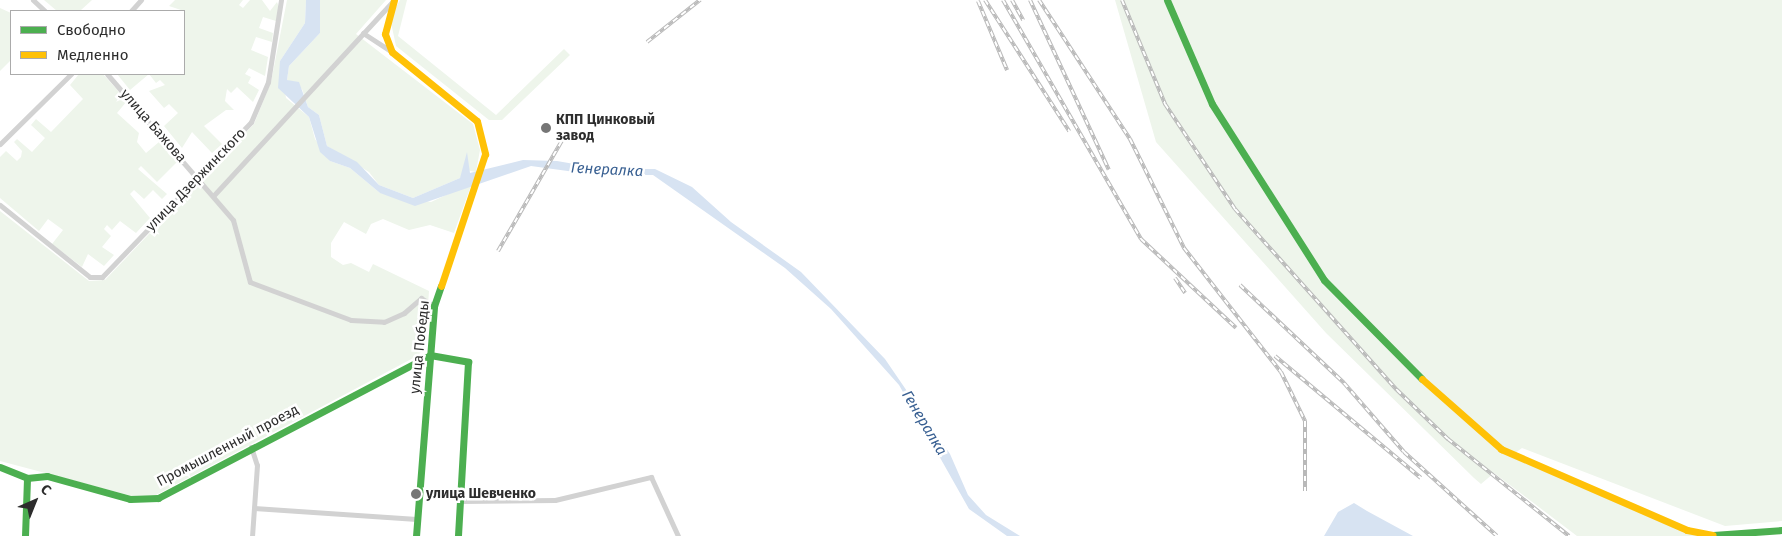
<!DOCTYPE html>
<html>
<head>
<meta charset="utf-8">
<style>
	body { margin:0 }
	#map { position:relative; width:1782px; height:536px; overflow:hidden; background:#fff; font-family:"Fira Sans",sans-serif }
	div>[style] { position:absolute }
	.green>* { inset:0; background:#eef5eb }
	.water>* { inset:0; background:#d7e3f2 }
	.street>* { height:5px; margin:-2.5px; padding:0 2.5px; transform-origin:2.5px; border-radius:2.5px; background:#d2d2d2 }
	.fast>* { height:7px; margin:-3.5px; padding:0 3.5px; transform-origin:3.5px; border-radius:3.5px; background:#4caf50 }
	.slow>* { height:7px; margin:-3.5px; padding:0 3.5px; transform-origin:3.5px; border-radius:3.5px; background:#ffc107 }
	.rail>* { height:4px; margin-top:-2px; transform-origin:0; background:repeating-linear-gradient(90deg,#fff 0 5.5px,#b9b9b9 0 11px); box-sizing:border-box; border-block:1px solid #b9b9b9 }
	.dots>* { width:14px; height:14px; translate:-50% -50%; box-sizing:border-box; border:2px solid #fff; border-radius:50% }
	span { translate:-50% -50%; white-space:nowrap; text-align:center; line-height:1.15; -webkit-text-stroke:5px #fff; paint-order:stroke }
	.poi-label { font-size:14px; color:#2d2d2d; font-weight:700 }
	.left { translate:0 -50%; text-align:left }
	.street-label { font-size:14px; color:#2d2d2d }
	.water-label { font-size:15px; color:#396092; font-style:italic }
	.legend { position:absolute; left:10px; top:10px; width:175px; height:65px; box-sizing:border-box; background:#fff; border:1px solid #ababab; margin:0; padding:6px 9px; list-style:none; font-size:15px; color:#2d2d2d }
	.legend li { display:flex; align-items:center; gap:10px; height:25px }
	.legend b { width:25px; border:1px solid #ababab }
	.north { position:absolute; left:10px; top:476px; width:50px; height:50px; -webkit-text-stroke:4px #fff; paint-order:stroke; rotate:44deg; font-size:14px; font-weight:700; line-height:20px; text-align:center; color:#2d2d2d }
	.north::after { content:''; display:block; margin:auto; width:18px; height:22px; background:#2d2d2d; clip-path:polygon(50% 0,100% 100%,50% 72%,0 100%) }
</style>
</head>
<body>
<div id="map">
	<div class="green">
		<i style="clip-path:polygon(44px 0,92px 0,80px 11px,57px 11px)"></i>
		<i style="clip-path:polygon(175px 0,243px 0,239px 5px,243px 8px,250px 0,262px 0,270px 11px,277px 2px,280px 10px,276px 21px,263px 17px,259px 28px,273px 33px,272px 42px,256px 37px,251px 50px,268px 57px,265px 76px,249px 68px,245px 74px,251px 77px,248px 83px,259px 90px,253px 102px,237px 87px,231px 93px,227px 89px,225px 101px,234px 110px,226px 110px,204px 126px,222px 144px,212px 153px,192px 132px,182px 148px,164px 126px,178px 113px,169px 104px,164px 108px,149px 91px,165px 85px,160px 80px,156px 83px,149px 74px,130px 90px,117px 74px,184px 74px,184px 11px,169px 6px)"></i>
		<i style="clip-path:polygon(287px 0,306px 0,305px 23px,280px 61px,286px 98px,309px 117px,315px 139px,330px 161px,350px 168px,380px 193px,431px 202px,472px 183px,454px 233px,430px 225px,409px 230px,383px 219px,371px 224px,366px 234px,344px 222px,331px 243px,331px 257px,343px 265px,351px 263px,369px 272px,373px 264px,429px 291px,425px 348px,417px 356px,156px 495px,132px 496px,0 461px,0 211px,89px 281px,105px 280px,254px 124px,271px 82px)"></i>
		<i style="clip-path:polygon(320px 0,386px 0,356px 34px,473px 124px,480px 150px,476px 172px,466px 170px,468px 165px,460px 178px,413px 198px,379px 185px,369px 172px,327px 146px,319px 115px,308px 107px,302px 89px,287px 80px,289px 66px,320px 33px)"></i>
		<i style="clip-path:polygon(400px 0,407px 0,398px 36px,496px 115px,564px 49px,570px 55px,502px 120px,489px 120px,396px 46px,390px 18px)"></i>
		<i style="clip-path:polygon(1115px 0,1782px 0,1782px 521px,1725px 526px,1522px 448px,1511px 456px,1703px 536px,1577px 536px,1494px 473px,1481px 484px,1474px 478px,1326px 333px,1156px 142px)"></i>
		<i style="clip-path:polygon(0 8px,11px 13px,11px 60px,0 71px)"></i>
		<i style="clip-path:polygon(79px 74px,103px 74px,127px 101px,117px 113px,139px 133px,137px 142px,146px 153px,159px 142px,177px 162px,157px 182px,141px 166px,138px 169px,167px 194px,162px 199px,153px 190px,144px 199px,134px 190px,130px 194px,150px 218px,136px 233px,120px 221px,112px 230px,107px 225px,104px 229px,111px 236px,102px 247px,114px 255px,104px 266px,88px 254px,82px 267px,52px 244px,63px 230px,48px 219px,39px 231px,0 198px,0 157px,6px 151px,17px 161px,21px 157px,22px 151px,14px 142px,17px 139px,32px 152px,45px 138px,31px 125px,36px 119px,51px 132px,83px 99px,70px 85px)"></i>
	</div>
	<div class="water">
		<i style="clip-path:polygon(306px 0,320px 0,320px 33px,289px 66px,287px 80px,299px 82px,308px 107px,319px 115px,327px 146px,357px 162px,379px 185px,413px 198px,460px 178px,467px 152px,470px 173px,523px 160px,557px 161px,603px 169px,655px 169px,692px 187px,731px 222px,801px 272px,885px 359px,950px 454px,968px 495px,986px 515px,1020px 536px,1007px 536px,969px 509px,899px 385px,831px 309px,785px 268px,653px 175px,597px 175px,531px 166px,415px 206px,380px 193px,350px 168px,330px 161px,320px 152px,309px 117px,278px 88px,280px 61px,305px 23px)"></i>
		<i style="clip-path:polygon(1354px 503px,1367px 511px,1413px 536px,1324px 536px,1338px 512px)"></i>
	</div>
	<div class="street">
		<i style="left:33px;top:0;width:16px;rotate:43deg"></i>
		<i style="left:131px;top:11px;width:15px;rotate:-48deg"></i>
		<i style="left:363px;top:33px;width:35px;rotate:33deg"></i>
		<i style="left:107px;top:74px;width:193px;rotate:49.2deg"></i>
		<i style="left:233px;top:220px;width:64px;rotate:74.7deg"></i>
		<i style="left:250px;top:282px;width:108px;rotate:20.6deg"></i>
		<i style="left:351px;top:320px;width:33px;rotate:3deg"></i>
		<i style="left:384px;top:322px;width:22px;rotate:-24deg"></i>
		<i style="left:404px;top:313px;width:23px;rotate:-41deg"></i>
		<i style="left:421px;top:298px;width:15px;rotate:32deg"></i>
		<i style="left:0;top:144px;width:100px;rotate:-44.6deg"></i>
		<i style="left:214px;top:195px;width:263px;rotate:-47.3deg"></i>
		<i style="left:0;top:205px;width:115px;rotate:38.7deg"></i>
		<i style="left:90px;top:277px;width:12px"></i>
		<i style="left:102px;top:277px;width:215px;rotate:-46.1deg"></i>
		<i style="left:251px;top:122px;width:43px;rotate:-67deg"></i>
		<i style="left:268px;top:82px;width:83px;rotate:-81deg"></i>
		<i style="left:251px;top:447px;width:19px;rotate:72deg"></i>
		<i style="left:257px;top:465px;width:71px;rotate:94deg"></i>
		<i style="left:460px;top:501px;width:95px;rotate:-0.6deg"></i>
		<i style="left:555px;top:500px;width:99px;rotate:-13.5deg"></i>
		<i style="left:651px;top:477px;width:65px;rotate:65.4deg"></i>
		<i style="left:254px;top:508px;width:163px;rotate:3.9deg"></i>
	</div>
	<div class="fast">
		<i style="left:1167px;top:0;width:113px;rotate:66.6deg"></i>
		<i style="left:1212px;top:104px;width:209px;rotate:57.5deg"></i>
		<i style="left:1324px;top:280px;width:139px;rotate:45.3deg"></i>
		<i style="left:0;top:467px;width:29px;rotate:22deg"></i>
		<i style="left:27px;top:478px;width:20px;rotate:-6deg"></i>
		<i style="left:47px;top:476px;width:86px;rotate:15.5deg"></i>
		<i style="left:130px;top:499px;width:28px;rotate:-2deg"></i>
		<i style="left:158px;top:498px;width:307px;rotate:-27.7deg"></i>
		<i style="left:430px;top:355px;width:39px;rotate:10deg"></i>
		<i style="left:468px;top:362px;width:174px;rotate:93.3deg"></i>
		<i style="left:1713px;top:535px;width:69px;rotate:-4.1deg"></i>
		<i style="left:25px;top:536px;width:58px;rotate:-88deg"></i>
		<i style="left:416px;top:536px;width:231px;rotate:-85.5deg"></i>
		<i style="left:434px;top:306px;width:21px;rotate:-71deg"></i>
	</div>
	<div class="slow">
		<i style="left:394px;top:0;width:35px;rotate:105deg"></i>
		<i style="left:385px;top:34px;width:19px;rotate:69deg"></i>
		<i style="left:392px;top:52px;width:109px;rotate:39.1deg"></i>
		<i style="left:477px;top:121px;width:34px;rotate:76deg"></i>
		<i style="left:485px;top:154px;width:139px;rotate:108.4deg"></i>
		<i style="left:1422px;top:379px;width:106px;rotate:41.5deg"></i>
		<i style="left:1501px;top:449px;width:203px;rotate:23.5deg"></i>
		<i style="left:1687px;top:530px;width:26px;rotate:11deg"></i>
	</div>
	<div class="rail">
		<i style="left:985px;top:0;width:156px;rotate:57.3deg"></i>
		<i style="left:1003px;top:0;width:276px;rotate:60deg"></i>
		<i style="left:1141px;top:239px;width:130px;rotate:43.1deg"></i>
		<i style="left:1012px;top:0;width:23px;rotate:61deg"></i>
		<i style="left:1030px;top:0;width:187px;rotate:65.1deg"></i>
		<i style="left:1039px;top:0;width:166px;rotate:56.8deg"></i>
		<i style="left:1130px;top:139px;width:122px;rotate:63.6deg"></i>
		<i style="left:1184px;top:248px;width:157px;rotate:52deg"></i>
		<i style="left:1281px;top:372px;width:55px;rotate:63.9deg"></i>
		<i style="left:1305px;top:421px;width:70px;rotate:90deg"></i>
		<i style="left:1122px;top:0;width:113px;rotate:67.5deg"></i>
		<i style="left:1165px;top:104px;width:126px;rotate:56.3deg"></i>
		<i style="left:1235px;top:209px;width:243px;rotate:48.2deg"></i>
		<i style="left:1397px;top:390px;width:71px;rotate:43.9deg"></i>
		<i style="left:1448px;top:439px;width:155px;rotate:38.7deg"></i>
		<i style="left:978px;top:1px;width:75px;rotate:67.2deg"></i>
		<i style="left:647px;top:42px;width:68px;rotate:-38.4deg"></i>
		<i style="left:498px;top:251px;width:138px;rotate:-59.9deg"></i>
		<i style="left:1175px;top:278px;width:18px;rotate:56deg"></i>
		<i style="left:1240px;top:285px;width:143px;rotate:43.3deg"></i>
		<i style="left:1344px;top:383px;width:91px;rotate:49deg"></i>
		<i style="left:1404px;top:452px;width:125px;rotate:42.1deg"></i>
		<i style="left:1275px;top:356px;width:190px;rotate:39.9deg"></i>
	</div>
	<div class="dots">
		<i style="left:546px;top:128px;background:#767676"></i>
		<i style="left:416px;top:494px;background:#767676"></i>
	</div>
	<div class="poi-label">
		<span class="left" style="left:556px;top:128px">КПП Цинковый<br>завод</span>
		<span class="left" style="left:426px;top:494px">улица Шевченко</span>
	</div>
	<div class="street-label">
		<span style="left:153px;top:126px;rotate:49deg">улица Бажова</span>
		<span style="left:196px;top:180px;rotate:-46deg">улица Дзержинского</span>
		<span style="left:420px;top:347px;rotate:-84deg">улица Победы</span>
		<span style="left:228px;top:446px;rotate:-28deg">Промышленный проезд</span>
	</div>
	<div class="water-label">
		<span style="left:607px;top:170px;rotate:3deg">Генералка</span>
		<span style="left:924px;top:423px;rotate:59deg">Генералка</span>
	</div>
	<ul class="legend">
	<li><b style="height:6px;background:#4caf50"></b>Свободно</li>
	<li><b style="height:6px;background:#ffc107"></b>Медленно</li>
	</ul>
	<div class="north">С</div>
</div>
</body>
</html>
